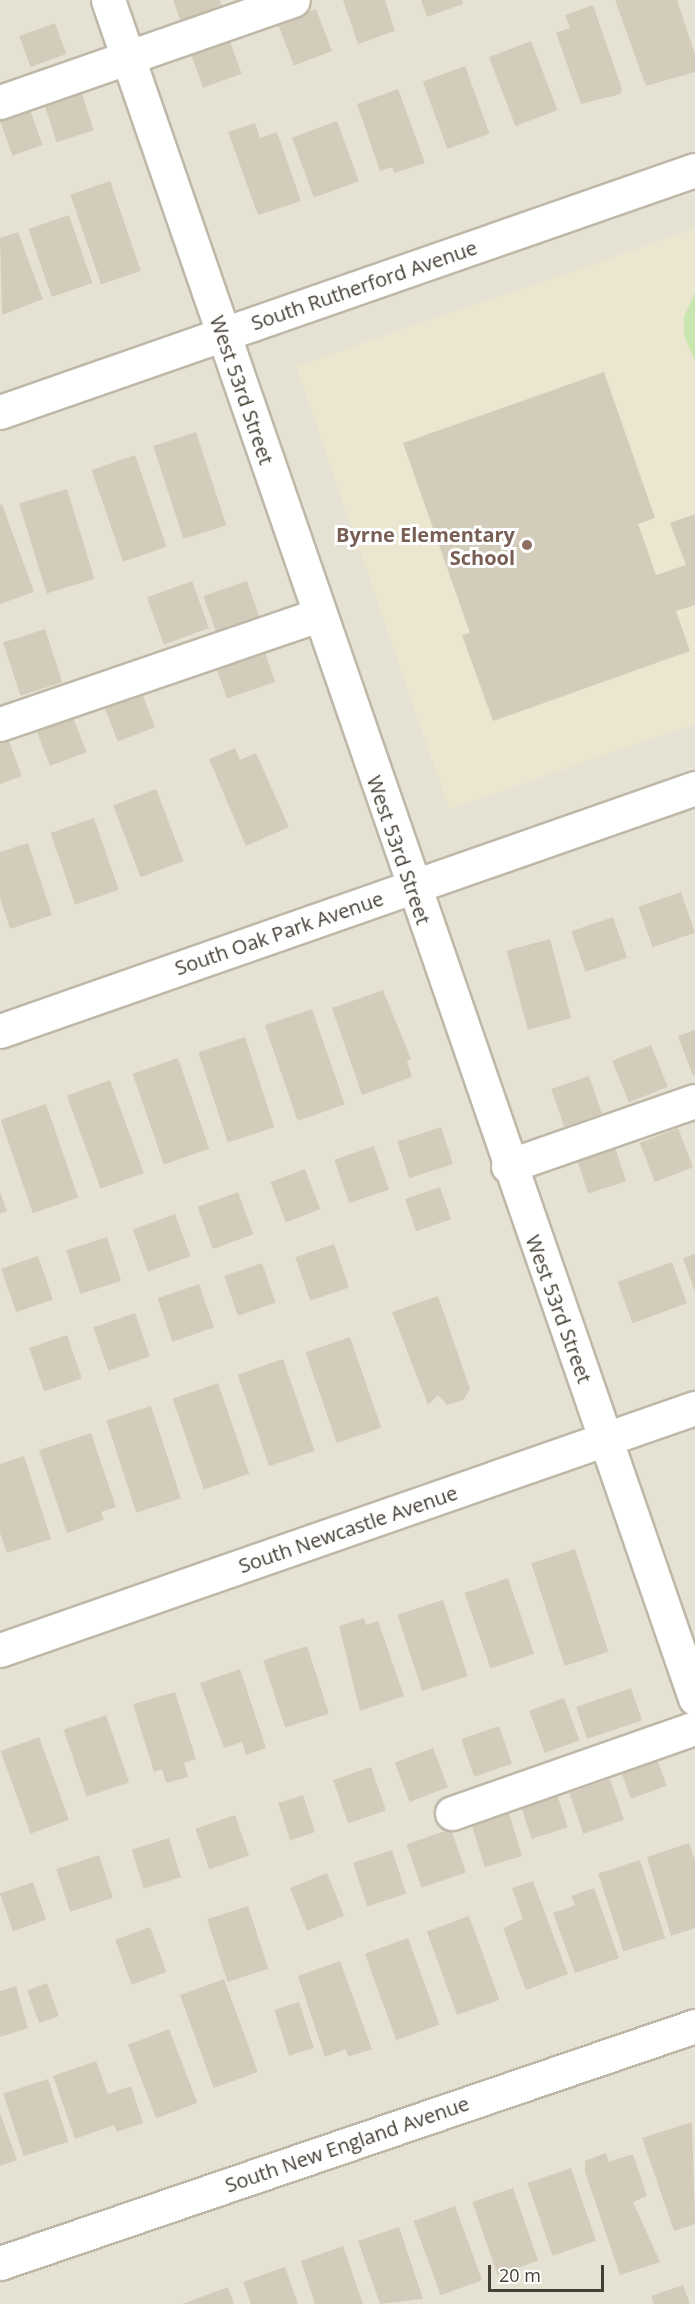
<!DOCTYPE html>
<html>
<head>
<meta charset="utf-8">
<style>
	body { margin:0 }
	#map { position:relative; width:695px; height:2304px; overflow:hidden; background:#f2efe5; font-family:"Open Sans",sans-serif }
	div>[style] { position:absolute }
	.residential>* { inset:0; background:#e6e2d3; transform-origin:0 0 }
	.education>* { inset:0; background:#ebe6cf }
	.green>* { inset:0; background:#c8e6ae }
	.building>* { inset:0; background:#d4ccbb; transform-origin:0 0 }
	.roads { filter:drop-shadow(2px 0 #beb8a8) drop-shadow(-2px 0 #beb8a8) drop-shadow(0 2px #beb8a8) drop-shadow(0 -2px #beb8a8) }
	.minor>* { height:33px; margin:-16.5px; padding:0 16.5px; transform-origin:16.5px; border-radius:16.5px; background:#fff }
	.dots>* { width:16px; height:16px; translate:-50% -50%; box-sizing:border-box; border:3px solid #fff; border-radius:50% }
	span { translate:-50% -50%; white-space:nowrap; text-align:center; line-height:1.15; -webkit-text-stroke:6px #fff; paint-order:stroke }
	.street-label { font-size:20px; color:#454035 }
	.education-label { font-size:20px; color:#785e54; font-weight:700 }
	.right { translate:-100% -50%; text-align:right }
	.scale { position:absolute; left:488px; top:2265px; width:116px; height:27px; box-sizing:border-box; border:3px solid #454035; border-top:0; padding-left:8px; font-size:18px; line-height:21px; white-space:nowrap; color:#454035; -webkit-text-stroke:4px #fff; paint-order:stroke }
</style>
</head>
<body>
<div id="map">
	<div class="residential">
		<i style="left:0;top:0;width:695px;height:2304px"></i>
	</div>
	<div class="education">
		<i style="clip-path:polygon(695px 229px,695px 724px,449px 809px,296px 366px)"></i>
	</div>
	<div class="green">
		<i style="clip-path:polygon(695px 292px,695px 361px,684px 335px,684px 317px)"></i>
	</div>
	<div class="building">
		<i style="clip-path:polygon(173px 0,220px 0,222px 7px,181px 22px)"></i>
		<i style="clip-path:polygon(343px 0,385px 0,395px 31px,358px 44px)"></i>
		<i style="clip-path:polygon(421px 0,462px 0,463px 4px,427px 17px)"></i>
		<i style="clip-path:polygon(615px 0,677px 0,695px 54px,695px 72px,646px 86px)"></i>
		<i style="clip-path:polygon(593px 5px,622px 89px,621px 94px,581px 104px,556px 33px,570px 28px,565px 15px)"></i>
		<i style="left:316px;top:9px;width:45px;height:41px;rotate:69deg"></i>
		<i style="left:55px;top:23px;width:33px;height:38px;rotate:70deg"></i>
		<i style="left:229px;top:39px;width:37px;height:41px;rotate:70deg"></i>
		<i style="left:531px;top:41px;width:74px;height:45px;rotate:69deg"></i>
		<i style="left:465px;top:66px;width:72px;height:45px;rotate:70deg"></i>
		<i style="clip-path:polygon(398px 89px,425px 163px,394px 173px,393px 167px,380px 171px,357px 104px)"></i>
		<i style="left:82px;top:94px;width:38px;height:39px;rotate:72deg"></i>
		<i style="left:30px;top:110px;width:37px;height:32px;rotate:70deg"></i>
		<i style="left:337px;top:121px;width:64px;height:48px;rotate:70deg"></i>
		<i style="clip-path:polygon(255px 123px,260px 138px,277px 132px,301px 201px,258px 215px,228px 132px)"></i>
		<i style="left:110px;top:181px;width:95px;height:42px;rotate:71deg"></i>
		<i style="left:69px;top:215px;width:72px;height:43px;rotate:71deg"></i>
		<i style="clip-path:polygon(18px 232px,43px 299px,2px 315px,0 238px)"></i>
		<i style="clip-path:polygon(604px 372px,655px 518px,638px 524px,656px 575px,686px 565px,670px 523px,695px 514px,695px 605px,676px 611px,690px 651px,493px 721px,462px 635px,470px 633px,403px 443px)"></i>
		<i style="left:196px;top:432px;width:98px;height:45px;rotate:72deg"></i>
		<i style="left:135px;top:455px;width:97px;height:46px;rotate:71deg"></i>
		<i style="left:67px;top:489px;width:94px;height:50px;rotate:73deg"></i>
		<i style="clip-path:polygon(2px 504px,34px 592px,0 604px,0 505px)"></i>
		<i style="left:192px;top:581px;width:50px;height:48px;rotate:70deg"></i>
		<i style="left:247px;top:581px;width:39px;height:46px;rotate:71deg"></i>
		<i style="left:45px;top:629px;width:56px;height:44px;rotate:72deg"></i>
		<i style="left:263px;top:647px;width:37px;height:51px;rotate:71deg"></i>
		<i style="left:140px;top:688px;width:42px;height:40px;rotate:69deg"></i>
		<i style="left:71px;top:712px;width:43px;height:39px;rotate:69deg"></i>
		<i style="clip-path:polygon(7px 736px,22px 776px,0 784px,0 739px)"></i>
		<i style="clip-path:polygon(235px 748px,240px 760px,256px 753px,289px 827px,246px 846px,209px 759px)"></i>
		<i style="left:156px;top:789px;width:77px;height:46px;rotate:69deg"></i>
		<i style="left:94px;top:818px;width:76px;height:46px;rotate:71deg"></i>
		<i style="clip-path:polygon(28px 843px,52px 915px,10px 929px,0 898px,0 852px)"></i>
		<i style="left:681px;top:892px;width:43px;height:45px;rotate:71deg"></i>
		<i style="left:613px;top:917px;width:43px;height:44px;rotate:71deg"></i>
		<i style="left:550px;top:939px;width:82px;height:45px;rotate:75deg"></i>
		<i style="clip-path:polygon(383px 990px,411px 1059px,407px 1061px,412px 1077px,362px 1095px,332px 1008px)"></i>
		<i style="left:312px;top:1009px;width:101px;height:50px;rotate:71deg"></i>
		<i style="clip-path:polygon(695px 1030px,695px 1075px,693px 1076px,678px 1036px)"></i>
		<i style="left:245px;top:1037px;width:95px;height:49px;rotate:72deg"></i>
		<i style="left:651px;top:1045px;width:45px;height:42px;rotate:68deg"></i>
		<i style="left:178px;top:1058px;width:96px;height:48px;rotate:71deg"></i>
		<i style="left:589px;top:1076px;width:40px;height:40px;rotate:71deg"></i>
		<i style="left:110px;top:1080px;width:99px;height:46px;rotate:70deg"></i>
		<i style="left:46px;top:1104px;width:99px;height:48px;rotate:71deg"></i>
		<i style="left:441px;top:1127px;width:39px;height:46px;rotate:72deg"></i>
		<i style="left:678px;top:1128px;width:42px;height:41px;rotate:69deg"></i>
		<i style="left:374px;top:1146px;width:46px;height:42px;rotate:71deg"></i>
		<i style="left:615px;top:1147px;width:36px;height:40px;rotate:72deg"></i>
		<i style="left:305px;top:1169px;width:43px;height:37px;rotate:69deg"></i>
		<i style="left:440px;top:1187px;width:34px;height:37px;rotate:71deg"></i>
		<i style="clip-path:polygon(0 1192px,7px 1211px,0 1214px)"></i>
		<i style="left:238px;top:1192px;width:45px;height:43px;rotate:70deg"></i>
		<i style="left:175px;top:1214px;width:45px;height:45px;rotate:70deg"></i>
		<i style="left:107px;top:1237px;width:46px;height:43px;rotate:72deg"></i>
		<i style="left:334px;top:1244px;width:46px;height:41px;rotate:71deg"></i>
		<i style="clip-path:polygon(695px 1254px,695px 1292px,683px 1258px)"></i>
		<i style="left:38px;top:1256px;width:46px;height:39px;rotate:71deg"></i>
		<i style="left:672px;top:1262px;width:44px;height:58px;rotate:70deg"></i>
		<i style="left:262px;top:1263px;width:42px;height:40px;rotate:71deg"></i>
		<i style="left:199px;top:1284px;width:46px;height:44px;rotate:71deg"></i>
		<i style="clip-path:polygon(438px 1296px,470px 1389px,463px 1400px,447px 1405px,438px 1395px,428px 1405px,392px 1312px)"></i>
		<i style="left:135px;top:1313px;width:46px;height:44px;rotate:71deg"></i>
		<i style="left:67px;top:1335px;width:46px;height:40px;rotate:71deg"></i>
		<i style="left:350px;top:1337px;width:96px;height:47px;rotate:71deg"></i>
		<i style="left:283px;top:1359px;width:97px;height:48px;rotate:71deg"></i>
		<i style="left:218px;top:1383px;width:96px;height:48px;rotate:71deg"></i>
		<i style="left:151px;top:1406px;width:97px;height:47px;rotate:72deg"></i>
		<i style="clip-path:polygon(91px 1433px,116px 1507px,101px 1512px,104px 1520px,67px 1533px,39px 1450px)"></i>
		<i style="clip-path:polygon(24px 1456px,51px 1539px,7px 1553px,0 1533px,0 1464px)"></i>
		<i style="left:575px;top:1549px;width:108px;height:46px;rotate:72deg"></i>
		<i style="left:508px;top:1578px;width:80px;height:46px;rotate:71deg"></i>
		<i style="left:443px;top:1600px;width:80px;height:48px;rotate:72deg"></i>
		<i style="clip-path:polygon(364px 1618px,366px 1625px,378px 1621px,404px 1696px,360px 1711px,339px 1626px)"></i>
		<i style="left:307px;top:1646px;width:71px;height:46px;rotate:72deg"></i>
		<i style="clip-path:polygon(240px 1669px,266px 1748px,246px 1755px,242px 1742px,224px 1748px,200px 1683px)"></i>
		<i style="left:631px;top:1688px;width:34px;height:58px;rotate:71deg"></i>
		<i style="clip-path:polygon(175px 1692px,196px 1759px,184px 1763px,188px 1777px,166px 1783px,162px 1769px,154px 1772px,133px 1704px)"></i>
		<i style="left:564px;top:1698px;width:45px;height:37px;rotate:70deg"></i>
		<i style="left:106px;top:1715px;width:71px;height:45px;rotate:71deg"></i>
		<i style="left:499px;top:1726px;width:40px;height:40px;rotate:71deg"></i>
		<i style="left:39px;top:1737px;width:88px;height:41px;rotate:70deg"></i>
		<i style="left:433px;top:1748px;width:42px;height:41px;rotate:69deg"></i>
		<i style="left:654px;top:1751px;width:37px;height:38px;rotate:70deg"></i>
		<i style="left:371px;top:1767px;width:46px;height:40px;rotate:71deg"></i>
		<i style="left:610px;top:1779px;width:43px;height:43px;rotate:71deg"></i>
		<i style="left:556px;top:1791px;width:38px;height:38px;rotate:72deg"></i>
		<i style="left:303px;top:1795px;width:39px;height:26px;rotate:72deg"></i>
		<i style="left:508px;top:1810px;width:48px;height:39px;rotate:73deg"></i>
		<i style="left:235px;top:1815px;width:43px;height:42px;rotate:71deg"></i>
		<i style="left:451px;top:1829px;width:46px;height:47px;rotate:71deg"></i>
		<i style="left:169px;top:1838px;width:41px;height:39px;rotate:73deg"></i>
		<i style="clip-path:polygon(689px 1843px,695px 1860px,695px 1928px,671px 1936px,647px 1857px)"></i>
		<i style="left:392px;top:1850px;width:46px;height:41px;rotate:72deg"></i>
		<i style="left:99px;top:1855px;width:45px;height:45px;rotate:72deg"></i>
		<i style="left:640px;top:1860px;width:82px;height:44px;rotate:72deg"></i>
		<i style="left:327px;top:1873px;width:46px;height:40px;rotate:68deg"></i>
		<i style="clip-path:polygon(533px 1881px,568px 1974px,526px 1990px,503px 1928px,523px 1919px,512px 1888px)"></i>
		<i style="left:33px;top:1882px;width:40px;height:35px;rotate:71deg"></i>
		<i style="clip-path:polygon(594px 1888px,619px 1958px,575px 1973px,553px 1913px,575px 1905px,571px 1896px)"></i>
		<i style="left:248px;top:1906px;width:66px;height:43px;rotate:72deg"></i>
		<i style="left:469px;top:1916px;width:89px;height:45px;rotate:70deg"></i>
		<i style="left:150px;top:1927px;width:48px;height:37px;rotate:70deg"></i>
		<i style="left:408px;top:1938px;width:92px;height:46px;rotate:70deg"></i>
		<i style="clip-path:polygon(340px 1961px,372px 2049px,348px 2057px,346px 2049px,325px 2057px,298px 1976px)"></i>
		<i style="left:224px;top:1979px;width:99px;height:47px;rotate:70deg"></i>
		<i style="left:47px;top:1983px;width:35px;height:21px;rotate:70deg"></i>
		<i style="clip-path:polygon(16px 1986px,28px 2028px,0 2037px,0 1991px)"></i>
		<i style="left:299px;top:2002px;width:48px;height:26px;rotate:72deg"></i>
		<i style="left:169px;top:2029px;width:79px;height:44px;rotate:69deg"></i>
		<i style="clip-path:polygon(96px 2061px,108px 2094px,131px 2086px,143px 2123px,117px 2132px,114px 2125px,75px 2139px,53px 2076px)"></i>
		<i style="left:48px;top:2079px;width:66px;height:47px;rotate:72deg"></i>
		<i style="clip-path:polygon(0 2113px,17px 2160px,0 2166px)"></i>
		<i style="clip-path:polygon(692px 2122px,695px 2224px,674px 2231px,642px 2138px)"></i>
		<i style="clip-path:polygon(606px 2153px,609px 2162px,633px 2154px,647px 2196px,633px 2202px,660px 2262px,620px 2275px,585px 2172px,585px 2161px)"></i>
		<i style="left:571px;top:2168px;width:77px;height:46px;rotate:71deg"></i>
		<i style="left:513px;top:2188px;width:77px;height:43px;rotate:71deg"></i>
		<i style="left:455px;top:2206px;width:79px;height:44px;rotate:70deg"></i>
		<i style="clip-path:polygon(399px 2227px,423px 2299px,380px 2304px,358px 2241px)"></i>
		<i style="clip-path:polygon(343px 2246px,363px 2304px,315px 2304px,301px 2261px)"></i>
		<i style="clip-path:polygon(285px 2267px,298px 2304px,251px 2304px,243px 2282px)"></i>
		<i style="clip-path:polygon(683px 2285px,690px 2304px,654px 2304px,651px 2296px)"></i>
		<i style="clip-path:polygon(228px 2287px,234px 2304px,182px 2304px)"></i>
	</div>
	<div class="roads">
		<div class="minor">
			<i style="left:108px;top:0;width:1797px;rotate:70.93deg"></i>
			<i style="left:0;top:102px;width:310px;rotate:-19.2deg"></i>
			<i style="left:0;top:412px;width:736px;rotate:-19.2deg"></i>
			<i style="left:0;top:724px;width:336px;rotate:-18.9deg"></i>
			<i style="left:0;top:1031px;width:736px;rotate:-19.27deg"></i>
			<i style="left:508px;top:1166px;width:198px;rotate:-19.2deg"></i>
			<i style="left:0;top:1650px;width:736px;rotate:-19.2deg"></i>
			<i style="left:452px;top:1813px;width:257px;rotate:-19.3deg"></i>
			<i style="left:0;top:2263px;width:734px;rotate:-18.83deg"></i>
		</div>
	</div>
	<div class="dots">
		<i style="left:527px;top:545px;background:#8d6e63"></i>
	</div>
	<div class="street-label">
		<span style="left:364px;top:285px;rotate:-19deg">South Rutherford Avenue</span>
		<span style="left:242px;top:390px;rotate:71deg">West 53rd Street</span>
		<span style="left:399px;top:850px;rotate:71deg">West 53rd Street</span>
		<span style="left:279px;top:933px;rotate:-19deg">South Oak Park Avenue</span>
		<span style="left:559px;top:1309px;rotate:70deg">West 53rd Street</span>
		<span style="left:348px;top:1529px;rotate:-19deg">South Newcastle Avenue</span>
		<span style="left:347px;top:2144px;rotate:-19deg">South New England Avenue</span>
	</div>
	<div class="education-label">
		<span class="right" style="left:515px;top:546px">Byrne Elementary<br>School</span>
	</div>
	<div class="scale">20 m</div>
</div>
</body>
</html>
